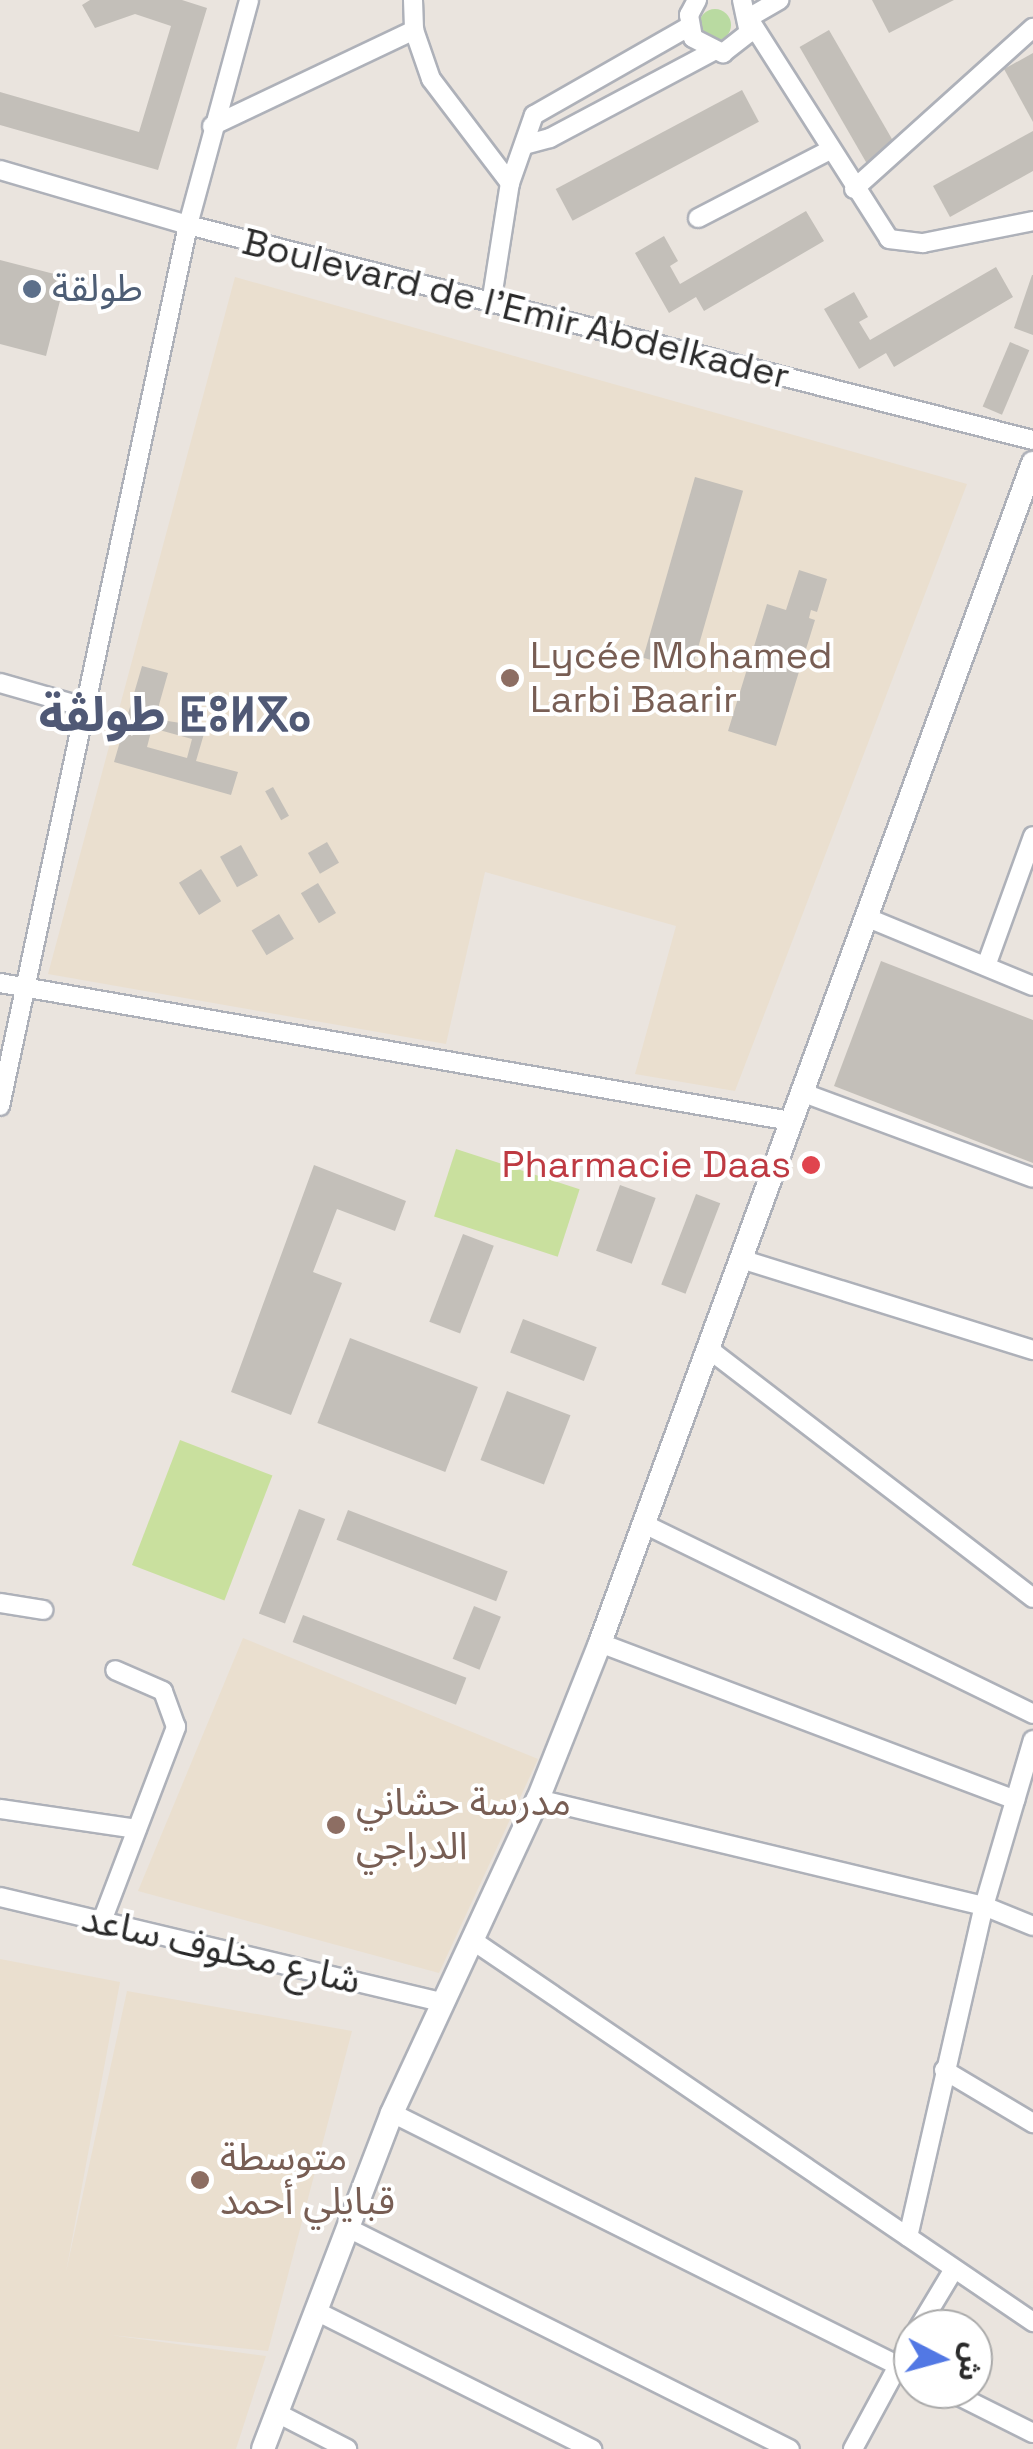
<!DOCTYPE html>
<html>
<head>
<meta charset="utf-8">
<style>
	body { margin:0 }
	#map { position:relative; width:1033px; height:2449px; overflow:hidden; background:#eae4de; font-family:"Space Grotesk","Noto Sans Arabic","Noto Sans Tifinagh",sans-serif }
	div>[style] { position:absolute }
	.education>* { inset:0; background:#eadfcf }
	.green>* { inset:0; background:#b9daa1 }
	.round { border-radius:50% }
	.pitch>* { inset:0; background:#c9e09e; transform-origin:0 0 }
	.building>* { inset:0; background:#c3bfb9; transform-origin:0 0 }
	.roads { filter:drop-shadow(2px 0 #aeb1b9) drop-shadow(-2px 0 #aeb1b9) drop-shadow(0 2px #aeb1b9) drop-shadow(0 -2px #aeb1b9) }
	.street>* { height:18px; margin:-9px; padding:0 9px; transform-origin:9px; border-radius:9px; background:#fff }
	.secondary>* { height:22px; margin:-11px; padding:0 11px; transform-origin:11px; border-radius:11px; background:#fff }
	.dots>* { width:28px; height:28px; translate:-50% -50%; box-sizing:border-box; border:5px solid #fff; border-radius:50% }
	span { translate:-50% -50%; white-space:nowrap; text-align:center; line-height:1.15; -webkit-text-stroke:8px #fff; paint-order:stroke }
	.service-label { font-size:38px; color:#4e5e75 }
	.left { translate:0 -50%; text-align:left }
	.street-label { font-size:38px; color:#2a2a2a }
	.education-label { font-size:38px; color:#785e54 }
	.health-label { font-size:38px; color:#be3a42 }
	.right { translate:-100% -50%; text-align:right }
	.district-label { font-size:48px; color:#505975; font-weight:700 }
	.north { position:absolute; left:893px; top:2309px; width:100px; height:100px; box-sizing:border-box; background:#fff; border:2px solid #aaa; border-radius:50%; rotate:96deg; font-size:28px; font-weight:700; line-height:40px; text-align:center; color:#2a2a2a }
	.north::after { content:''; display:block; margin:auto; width:35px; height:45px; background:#5278e4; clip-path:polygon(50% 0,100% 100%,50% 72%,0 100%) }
</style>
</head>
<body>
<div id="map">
	<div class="education">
		<i style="clip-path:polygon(235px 277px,967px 484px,735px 1091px,635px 1074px,676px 926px,485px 872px,446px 1044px,48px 974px)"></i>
		<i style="clip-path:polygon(243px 1638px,538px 1759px,439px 1973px,138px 1891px)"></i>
		<i style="clip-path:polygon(0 1959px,120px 1982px,66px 2272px,127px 1991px,352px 2031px,268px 2351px,110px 2335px,266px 2356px,236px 2449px,0 2449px)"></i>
	</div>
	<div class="green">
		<i class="round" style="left:699px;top:9px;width:32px;height:32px"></i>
	</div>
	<div class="pitch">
		<i style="left:456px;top:1149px;width:130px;height:71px;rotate:18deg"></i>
		<i style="left:180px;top:1440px;width:99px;height:134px;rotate:21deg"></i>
	</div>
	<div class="building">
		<i style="clip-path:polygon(90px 0,182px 0,207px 8px,158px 170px,0 125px,0 92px,139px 132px,171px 26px,135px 14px,95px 28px,82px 5px)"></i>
		<i style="clip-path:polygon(872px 0,954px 0,889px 33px)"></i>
		<i style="left:829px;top:30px;width:134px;height:34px;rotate:60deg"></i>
		<i style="clip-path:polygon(1033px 53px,1033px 122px,1004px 69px)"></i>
		<i style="left:742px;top:90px;width:36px;height:211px;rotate:62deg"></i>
		<i style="clip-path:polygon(1033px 131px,1033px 171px,950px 217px,933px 186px)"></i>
		<i style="clip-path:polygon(806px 211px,824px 241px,704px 311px,696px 297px,669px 313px,635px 253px,664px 236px,678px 261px,670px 266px,680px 284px)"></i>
		<i style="clip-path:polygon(0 260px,66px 277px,46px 356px,0 344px)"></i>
		<i style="clip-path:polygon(996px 267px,1013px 297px,894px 367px,886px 353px,859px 369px,824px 309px,854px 292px,868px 317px,859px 322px,870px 340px)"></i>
		<i style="clip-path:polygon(1032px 275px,1033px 275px,1033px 335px,1014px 328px)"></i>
		<i style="left:1010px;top:342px;width:21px;height:70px;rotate:23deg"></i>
		<i style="left:695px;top:477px;width:50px;height:188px;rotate:16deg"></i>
		<i style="clip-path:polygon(799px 570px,827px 579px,817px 612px,811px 610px,809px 618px,815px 620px,776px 746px,728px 731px,767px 604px,786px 610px)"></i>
		<i style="clip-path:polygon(evenodd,142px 666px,168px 673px,155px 719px,206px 727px,196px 761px,238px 772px,231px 795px,114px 762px,142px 666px,152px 728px,192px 739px,187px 758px,147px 747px,152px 728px)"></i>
		<i style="left:273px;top:787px;width:33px;height:9px;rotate:61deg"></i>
		<i style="left:327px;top:842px;width:24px;height:22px;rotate:60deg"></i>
		<i style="left:241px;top:845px;width:35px;height:24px;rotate:61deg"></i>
		<i style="left:201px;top:869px;width:38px;height:26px;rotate:58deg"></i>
		<i style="left:318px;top:883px;width:35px;height:20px;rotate:59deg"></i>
		<i style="left:279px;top:914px;width:29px;height:32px;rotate:59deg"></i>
		<i style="clip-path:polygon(881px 961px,1033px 1020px,1033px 1163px,834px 1086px)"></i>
		<i style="clip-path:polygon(314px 1165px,406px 1201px,395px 1231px,337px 1209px,313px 1272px,342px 1283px,291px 1415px,231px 1392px)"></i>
		<i style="left:620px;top:1185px;width:38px;height:70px;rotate:20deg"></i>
		<i style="left:696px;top:1194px;width:26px;height:97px;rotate:21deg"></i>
		<i style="left:463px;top:1234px;width:33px;height:94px;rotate:21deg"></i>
		<i style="left:523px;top:1319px;width:79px;height:36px;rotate:21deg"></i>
		<i style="left:350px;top:1338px;width:137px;height:91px;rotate:21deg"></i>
		<i style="left:507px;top:1391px;width:68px;height:74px;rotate:21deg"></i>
		<i style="left:299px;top:1509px;width:28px;height:112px;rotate:21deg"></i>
		<i style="left:348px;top:1510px;width:171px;height:32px;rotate:21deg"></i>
		<i style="left:474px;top:1606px;width:29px;height:57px;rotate:22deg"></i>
		<i style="left:303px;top:1615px;width:175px;height:29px;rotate:21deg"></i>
	</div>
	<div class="roads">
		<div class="street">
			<i style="left:413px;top:0;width:30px;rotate:88deg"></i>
			<i style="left:414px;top:30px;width:52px;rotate:70.9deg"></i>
			<i style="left:431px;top:79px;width:131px;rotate:52.8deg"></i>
			<i style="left:697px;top:0;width:17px;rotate:118deg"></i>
			<i style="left:689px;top:15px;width:23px;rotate:80deg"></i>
			<i style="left:693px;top:38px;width:34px;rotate:27deg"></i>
			<i style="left:723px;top:53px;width:33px;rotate:-38deg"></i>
			<i style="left:749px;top:33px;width:34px;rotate:-102deg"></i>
			<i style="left:750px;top:17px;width:34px;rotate:-30deg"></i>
			<i style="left:751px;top:22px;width:257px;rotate:57.5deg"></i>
			<i style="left:889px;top:239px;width:34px;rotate:7deg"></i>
			<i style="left:923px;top:243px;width:112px;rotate:-11.3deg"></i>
			<i style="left:212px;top:126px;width:224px;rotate:-25.4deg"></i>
			<i style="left:524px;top:145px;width:27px;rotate:-15deg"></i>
			<i style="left:550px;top:138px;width:183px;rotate:-28deg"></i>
			<i style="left:0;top:170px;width:196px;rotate:16.3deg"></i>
			<i style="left:188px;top:225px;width:872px;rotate:14.28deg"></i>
			<i style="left:854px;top:189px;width:241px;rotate:-42deg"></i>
			<i style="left:698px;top:218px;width:146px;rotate:-27.3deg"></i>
			<i style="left:491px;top:304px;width:122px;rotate:-81.1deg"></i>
			<i style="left:510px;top:183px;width:72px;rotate:-70.6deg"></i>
			<i style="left:534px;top:115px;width:177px;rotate:-29.7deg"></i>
			<i style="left:0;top:683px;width:87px;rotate:15.9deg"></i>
			<i style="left:868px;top:918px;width:178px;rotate:22.4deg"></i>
			<i style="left:986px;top:966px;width:138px;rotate:-70.1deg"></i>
			<i style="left:0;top:983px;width:803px;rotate:9.9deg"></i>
			<i style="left:801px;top:1092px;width:247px;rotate:20.3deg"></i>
			<i style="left:0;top:1106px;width:901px;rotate:-77.95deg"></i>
			<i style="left:188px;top:225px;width:233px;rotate:-74.8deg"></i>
			<i style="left:744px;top:1260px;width:303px;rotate:17.3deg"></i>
			<i style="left:710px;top:1350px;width:407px;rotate:37.5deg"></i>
			<i style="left:644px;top:1524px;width:433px;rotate:26deg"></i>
			<i style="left:0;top:1603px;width:44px;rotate:9.2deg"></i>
			<i style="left:600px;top:1643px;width:444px;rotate:20.7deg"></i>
			<i style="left:538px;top:1799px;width:459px;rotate:13.5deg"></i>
			<i style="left:984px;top:1906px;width:53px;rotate:22.2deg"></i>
			<i style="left:0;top:1809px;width:138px;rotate:8.3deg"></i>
			<i style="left:0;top:1897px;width:454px;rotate:13.4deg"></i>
			<i style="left:102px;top:1921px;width:208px;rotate:-69.1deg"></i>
			<i style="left:176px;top:1727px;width:38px;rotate:-110deg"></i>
			<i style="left:163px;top:1691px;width:52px;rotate:-156.4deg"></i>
			<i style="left:472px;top:1940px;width:679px;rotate:34.25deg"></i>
			<i style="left:944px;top:2070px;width:104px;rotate:30.8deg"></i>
			<i style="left:392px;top:2113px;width:582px;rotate:26.52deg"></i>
			<i style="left:348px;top:2228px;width:494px;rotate:26.6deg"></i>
			<i style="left:908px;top:2237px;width:340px;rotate:-77.1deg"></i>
			<i style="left:984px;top:1906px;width:173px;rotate:-73.6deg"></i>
			<i style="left:316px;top:2311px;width:309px;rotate:26.6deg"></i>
			<i style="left:918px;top:2329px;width:70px;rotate:-59deg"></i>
			<i style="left:945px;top:2389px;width:98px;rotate:26.6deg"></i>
			<i style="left:277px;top:2413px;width:79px;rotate:27.2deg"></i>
			<i style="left:853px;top:2449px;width:126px;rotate:-61.6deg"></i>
		</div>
		<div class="secondary">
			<i style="left:263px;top:2449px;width:360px;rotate:-69deg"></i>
			<i style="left:392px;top:2113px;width:346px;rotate:-65.1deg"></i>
			<i style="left:538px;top:1799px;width:168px;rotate:-68.3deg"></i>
			<i style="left:600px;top:1643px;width:1257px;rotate:-69.85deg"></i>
		</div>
	</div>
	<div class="dots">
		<i style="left:32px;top:289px;background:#5c6f8a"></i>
		<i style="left:510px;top:678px;background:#8d6e63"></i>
		<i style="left:811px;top:1165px;background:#e0444e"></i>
		<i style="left:336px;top:1825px;background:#8d6e63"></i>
		<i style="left:200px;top:2180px;background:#8d6e63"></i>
	</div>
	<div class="service-label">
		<span class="left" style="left:52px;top:289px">طولقة</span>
	</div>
	<div class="street-label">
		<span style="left:516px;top:309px;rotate:14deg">Boulevard de l'Emir Abdelkader</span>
		<span style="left:221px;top:1950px;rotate:13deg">شارع مخلوف ساعد</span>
	</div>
	<div class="education-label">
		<span class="left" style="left:530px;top:678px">Lycée Mohamed<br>Larbi Baarir</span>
		<span class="left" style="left:356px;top:1825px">مدرسة حشاني<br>الدراجي</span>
		<span class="left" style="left:220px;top:2180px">متوسطة<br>قبايلي أحمد</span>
	</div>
	<div class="health-label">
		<span class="right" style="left:791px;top:1165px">Pharmacie Daas</span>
	</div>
	<div class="district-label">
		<span style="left:175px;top:715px">طولڤة ⵟⵓⵍⴳⴰ</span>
	</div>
	<div class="north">ش</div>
</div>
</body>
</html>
